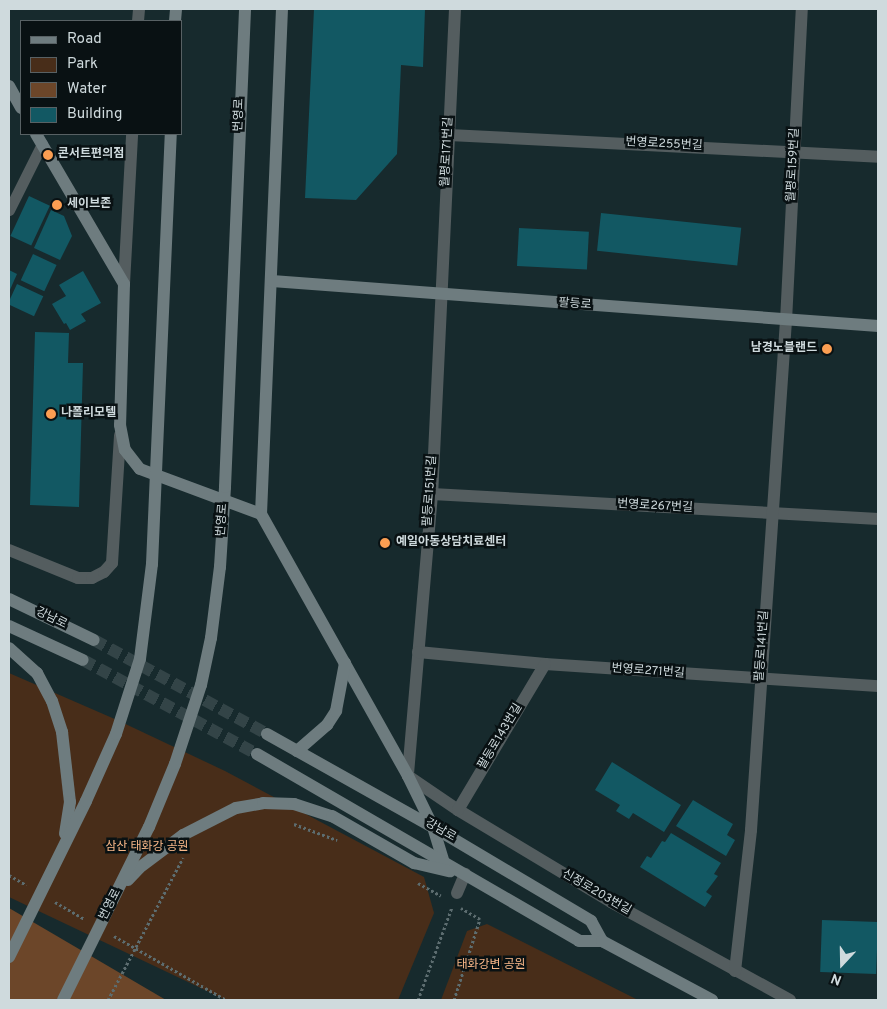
<!DOCTYPE html>
<html>
<head>
<meta charset="utf-8">
<style>
	body { margin:0 }
	#map { position:relative; width:887px; height:1009px; overflow:hidden; background:#172a2d; font-family:Overpass,"Noto Sans KR",sans-serif }
	div>[style] { position:absolute }
	.green>* { inset:0; background:#482d19 }
	.water>* { inset:0; background:#6c4629 }
	.building>* { inset:0; background:#125863; transform-origin:0 0 }
	.secondary-tunnel>* { height:12px; margin-top:-6px; transform-origin:0; background:repeating-linear-gradient(90deg,#334447 0 12px,transparent 0 18px) }
	.path>* { height:3px; margin-top:-1.5px; transform-origin:0; background:repeating-linear-gradient(90deg,#5d6d70 0 2.5px,transparent 0 5px) }
	.lane>* { height:11px; margin:-5.5px; padding:0 5.5px; transform-origin:5.5px; border-radius:5.5px; background:#545d5f }
	.street>* { height:12px; margin:-6px; padding:0 6px; transform-origin:6px; border-radius:6px; background:#545d5f }
	.secondary>* { height:12px; margin:-6px; padding:0 6px; transform-origin:6px; border-radius:6px; background:#6e7c7f }
	.dots>* { width:14px; height:14px; translate:-50% -50%; box-sizing:border-box; border:2px solid #091113; border-radius:50% }
	span { translate:-50% -50%; white-space:nowrap; text-align:center; line-height:1.15; -webkit-text-stroke:5px #091113; paint-order:stroke }
	.street-label { font-size:12px; color:#cfdadd }
	.poi-label { font-size:12px; color:#cfdadd; font-weight:700 }
	.left { translate:0 -50%; text-align:left }
	.right { translate:-100% -50%; text-align:right }
	.park-label { font-size:12px; color:#f8b788 }
	.frame { position:absolute; inset:0; border:10px solid #cfdadd; pointer-events:none }
	.legend { position:absolute; left:20px; top:20px; width:162px; height:115px; box-sizing:border-box; background:#091113; border:1px solid #586164; margin:0; padding:6px 9px; list-style:none; font-size:15px; color:#cfdadd }
	.legend li { display:flex; align-items:center; gap:10px; height:25px }
	.legend b { width:25px; border:1px solid #586164 }
	.north { position:absolute; left:817px; top:939px; width:50px; height:50px; -webkit-text-stroke:4px #091113; paint-order:stroke; rotate:201deg; font-size:14px; font-weight:700; line-height:20px; text-align:center; color:#cfdadd }
	.north::after { content:''; display:block; margin:auto; width:18px; height:22px; background:#cfdadd; clip-path:polygon(50% 0,100% 100%,50% 72%,0 100%) }
</style>
</head>
<body>
<div id="map">
	<div class="green">
		<i style="clip-path:polygon(9px 673px,117px 720px,225px 771px,424px 877px,434px 913px,398px 1000px,226px 1000px,9px 897px)"></i>
		<i style="clip-path:polygon(487px 924px,638px 1000px,441px 1000px,467px 931px)"></i>
	</div>
	<div class="water">
		<i style="clip-path:polygon(9px 908px,166px 1000px,9px 1000px)"></i>
	</div>
	<div class="building">
		<i style="clip-path:polygon(314px 9px,425px 9px,423px 67px,401px 65px,397px 154px,356px 200px,305px 198px)"></i>
		<i style="left:29px;top:196px;width:23px;height:44px;rotate:25deg"></i>
		<i style="clip-path:polygon(51px 210px,64px 216px,72px 236px,60px 260px,34px 248px)"></i>
		<i style="left:601px;top:213px;width:141px;height:38px;rotate:6deg"></i>
		<i style="left:519px;top:228px;width:70px;height:38px;rotate:3deg"></i>
		<i style="left:33px;top:254px;width:26px;height:29px;rotate:25deg"></i>
		<i style="clip-path:polygon(9px 270px,17px 274px,9px 292px)"></i>
		<i style="clip-path:polygon(83px 271px,101px 303px,81px 314px,86px 321px,70px 330px,66px 323px,64px 324px,52px 304px,66px 296px,59px 285px)"></i>
		<i style="left:17px;top:284px;width:29px;height:22px;rotate:25deg"></i>
		<i style="clip-path:polygon(35px 332px,69px 333px,68px 363px,83px 363px,79px 507px,30px 505px)"></i>
		<i style="clip-path:polygon(612px 762px,681px 805px,664px 832px,633px 813px,629px 819px,616px 811px,620px 805px,595px 790px)"></i>
		<i style="clip-path:polygon(693px 800px,733px 824px,727px 835px,735px 840px,726px 856px,676px 826px)"></i>
		<i style="clip-path:polygon(671px 833px,721px 863px,714px 874px,718px 876px,706px 892px,712px 896px,705px 907px,640px 867px,647px 856px,651px 858px,662px 841px,665px 842px)"></i>
		<i style="left:822px;top:920px;width:56px;height:52px;rotate:2deg"></i>
	</div>
	<div class="secondary-tunnel">
		<i style="left:94px;top:640px;width:197px;rotate:28.5deg"></i>
		<i style="left:83px;top:660px;width:198px;rotate:28.4deg"></i>
	</div>
	<div class="path">
		<i style="left:294px;top:824px;width:46px;rotate:20.4deg"></i>
		<i style="left:9px;top:875px;width:20px;rotate:30deg"></i>
		<i style="left:418px;top:883px;width:26px;rotate:29deg"></i>
		<i style="left:55px;top:902px;width:34px;rotate:30deg"></i>
		<i style="left:114px;top:936px;width:129px;rotate:29.7deg"></i>
		<i style="left:108px;top:1000px;width:161px;rotate:-62.2deg"></i>
		<i style="left:418px;top:1000px;width:99px;rotate:-69.9deg"></i>
		<i style="left:454px;top:1000px;width:85px;rotate:-72.2deg"></i>
		<i style="left:480px;top:919px;width:22px;rotate:-150deg"></i>
	</div>
	<div class="lane">
		<i style="left:9px;top:210px;width:74px;rotate:-63.4deg"></i>
	</div>
	<div class="street">
		<i style="left:455px;top:9px;width:486px;rotate:92.7deg"></i>
		<i style="left:432px;top:494px;width:283px;rotate:94.9deg"></i>
		<i style="left:408px;top:776px;width:60px;rotate:34.2deg"></i>
		<i style="left:458px;top:810px;width:179px;rotate:31deg"></i>
		<i style="left:611px;top:902px;width:204px;rotate:28.7deg"></i>
		<i style="left:138px;top:21px;width:12px;rotate:-85deg"></i>
		<i style="left:449px;top:135px;width:430px;rotate:2.9deg"></i>
		<i style="left:124px;top:284px;width:150px;rotate:-86.9deg"></i>
		<i style="left:432px;top:494px;width:447px;rotate:3.2deg"></i>
		<i style="left:9px;top:550px;width:74px;rotate:22.1deg"></i>
		<i style="left:78px;top:578px;width:14px"></i>
		<i style="left:92px;top:578px;width:13px;rotate:-27deg"></i>
		<i style="left:104px;top:572px;width:12px;rotate:-48deg"></i>
		<i style="left:112px;top:563px;width:128px;rotate:-86.4deg"></i>
		<i style="left:418px;top:652px;width:128px;rotate:5.4deg"></i>
		<i style="left:545px;top:664px;width:334px;rotate:3.8deg"></i>
		<i style="left:458px;top:810px;width:170px;rotate:-59.2deg"></i>
		<i style="left:457px;top:893px;width:21px;rotate:-67deg"></i>
		<i style="left:735px;top:971px;width:142px;rotate:-83.5deg"></i>
		<i style="left:751px;top:830px;width:510px;rotate:-86.07deg"></i>
		<i style="left:786px;top:321px;width:312px;rotate:-87.1deg"></i>
	</div>
	<div class="secondary">
		<i style="left:175px;top:21px;width:12px;rotate:-85deg"></i>
		<i style="left:9px;top:86px;width:25px;rotate:61deg"></i>
		<i style="left:36px;top:134px;width:174px;rotate:59.6deg"></i>
		<i style="left:124px;top:284px;width:141px;rotate:91.6deg"></i>
		<i style="left:120px;top:425px;width:25px;rotate:79deg"></i>
		<i style="left:125px;top:450px;width:24px;rotate:52deg"></i>
		<i style="left:140px;top:469px;width:129px;rotate:20.4deg"></i>
		<i style="left:261px;top:514px;width:505px;rotate:-87.62deg"></i>
		<i style="left:272px;top:281px;width:608px;rotate:4.25deg"></i>
		<i style="left:261px;top:514px;width:300px;rotate:60.7deg"></i>
		<i style="left:408px;top:776px;width:57px;rotate:63.9deg"></i>
		<i style="left:433px;top:827px;width:38px;rotate:73deg"></i>
		<i style="left:9px;top:599px;width:94px;rotate:25.8deg"></i>
		<i style="left:9px;top:626px;width:81px;rotate:24.7deg"></i>
		<i style="left:9px;top:648px;width:38px;rotate:42deg"></i>
		<i style="left:37px;top:673px;width:32px;rotate:62deg"></i>
		<i style="left:52px;top:701px;width:33px;rotate:72deg"></i>
		<i style="left:62px;top:732px;width:70px;rotate:83.5deg"></i>
		<i style="left:70px;top:802px;width:32px;rotate:99deg"></i>
		<i style="left:267px;top:734px;width:190px;rotate:29.3deg"></i>
		<i style="left:433px;top:827px;width:184px;rotate:30.7deg"></i>
		<i style="left:591px;top:921px;width:23px;rotate:61deg"></i>
		<i style="left:297px;top:751px;width:40px;rotate:-41deg"></i>
		<i style="left:327px;top:725px;width:17px;rotate:-57deg"></i>
		<i style="left:336px;top:711px;width:49px;rotate:-79.4deg"></i>
		<i style="left:257px;top:754px;width:372px;rotate:30.1deg"></i>
		<i style="left:579px;top:941px;width:23px"></i>
		<i style="left:602px;top:941px;width:125px;rotate:28.2deg"></i>
		<i style="left:128px;top:880px;width:16px;rotate:-47deg"></i>
		<i style="left:139px;top:868px;width:55px;rotate:-36.9deg"></i>
		<i style="left:183px;top:835px;width:59px;rotate:-27deg"></i>
		<i style="left:236px;top:808px;width:27px;rotate:-10deg"></i>
		<i style="left:263px;top:803px;width:31px;rotate:2deg"></i>
		<i style="left:294px;top:804px;width:40px;rotate:18deg"></i>
		<i style="left:332px;top:816px;width:95px;rotate:29.8deg"></i>
		<i style="left:414px;top:863px;width:37px;rotate:13deg"></i>
		<i style="left:9px;top:957px;width:174px;rotate:-63.7deg"></i>
		<i style="left:86px;top:801px;width:73px;rotate:-65.9deg"></i>
		<i style="left:116px;top:734px;width:79px;rotate:-72.3deg"></i>
		<i style="left:140px;top:659px;width:96px;rotate:-82.8deg"></i>
		<i style="left:152px;top:564px;width:430px;rotate:-87.5deg"></i>
		<i style="left:63px;top:1000px;width:193px;rotate:-63.6deg"></i>
		<i style="left:149px;top:827px;width:68px;rotate:-67.6deg"></i>
		<i style="left:175px;top:764px;width:83px;rotate:-71.8deg"></i>
		<i style="left:201px;top:685px;width:48px;rotate:-78deg"></i>
		<i style="left:211px;top:638px;width:72px;rotate:-82.8deg"></i>
		<i style="left:220px;top:567px;width:80px;rotate:-86.4deg"></i>
		<i style="left:225px;top:487px;width:478px;rotate:-87.6deg"></i>
	</div>
	<div class="dots">
		<i style="left:48px;top:155px;background:#fb9e52"></i>
		<i style="left:57px;top:205px;background:#fb9e52"></i>
		<i style="left:827px;top:349px;background:#fb9e52"></i>
		<i style="left:51px;top:414px;background:#fb9e52"></i>
		<i style="left:385px;top:543px;background:#fb9e52"></i>
	</div>
	<div class="street-label">
		<span style="left:240px;top:115px;rotate:-88deg">번영로</span>
		<span style="left:664px;top:145px;rotate:3deg">번영로255번길</span>
		<span style="left:448px;top:152px;rotate:-87deg">월평로171번길</span>
		<span style="left:794px;top:165px;rotate:-87deg">월평로159번길</span>
		<span style="left:575px;top:305px;rotate:4deg">팔등로</span>
		<span style="left:431px;top:491px;rotate:-86deg">팔등로151번길</span>
		<span style="left:655px;top:507px;rotate:3deg">번영로267번길</span>
		<span style="left:223px;top:520px;rotate:-86deg">번영로</span>
		<span style="left:51px;top:619px;rotate:26deg">강남로</span>
		<span style="left:763px;top:646px;rotate:-86deg">팔등로141번길</span>
		<span style="left:648px;top:672px;rotate:4deg">번영로271번길</span>
		<span style="left:501px;top:737px;rotate:-59deg">팔등로143번길</span>
		<span style="left:440px;top:831px;rotate:30deg">강남로</span>
		<span style="left:596px;top:893px;rotate:30deg">신정로203번길</span>
		<span style="left:111px;top:905px;rotate:-63deg">번영로</span>
	</div>
	<div class="poi-label">
		<span class="left" style="left:58px;top:155px">콘서트편의점</span>
		<span class="left" style="left:67px;top:205px">세이브존</span>
		<span class="right" style="left:817px;top:349px">남경노블랜드</span>
		<span class="left" style="left:61px;top:414px">나폴리모텔</span>
		<span class="left" style="left:396px;top:543px">예일아동상담치료센터</span>
	</div>
	<div class="park-label">
		<span style="left:147px;top:848px">삼산 태화강 공원</span>
		<span style="left:491px;top:966px">태화강변 공원</span>
	</div>
	<div class="frame"></div>
	<ul class="legend">
	<li><b style="height:6px;background:#6e7c7f"></b>Road</li>
	<li><b style="height:14px;background:#482d19"></b>Park</li>
	<li><b style="height:14px;background:#6c4629"></b>Water</li>
	<li><b style="height:14px;background:#125863"></b>Building</li>
	</ul>
	<div class="north">N</div>
</div>
</body>
</html>
